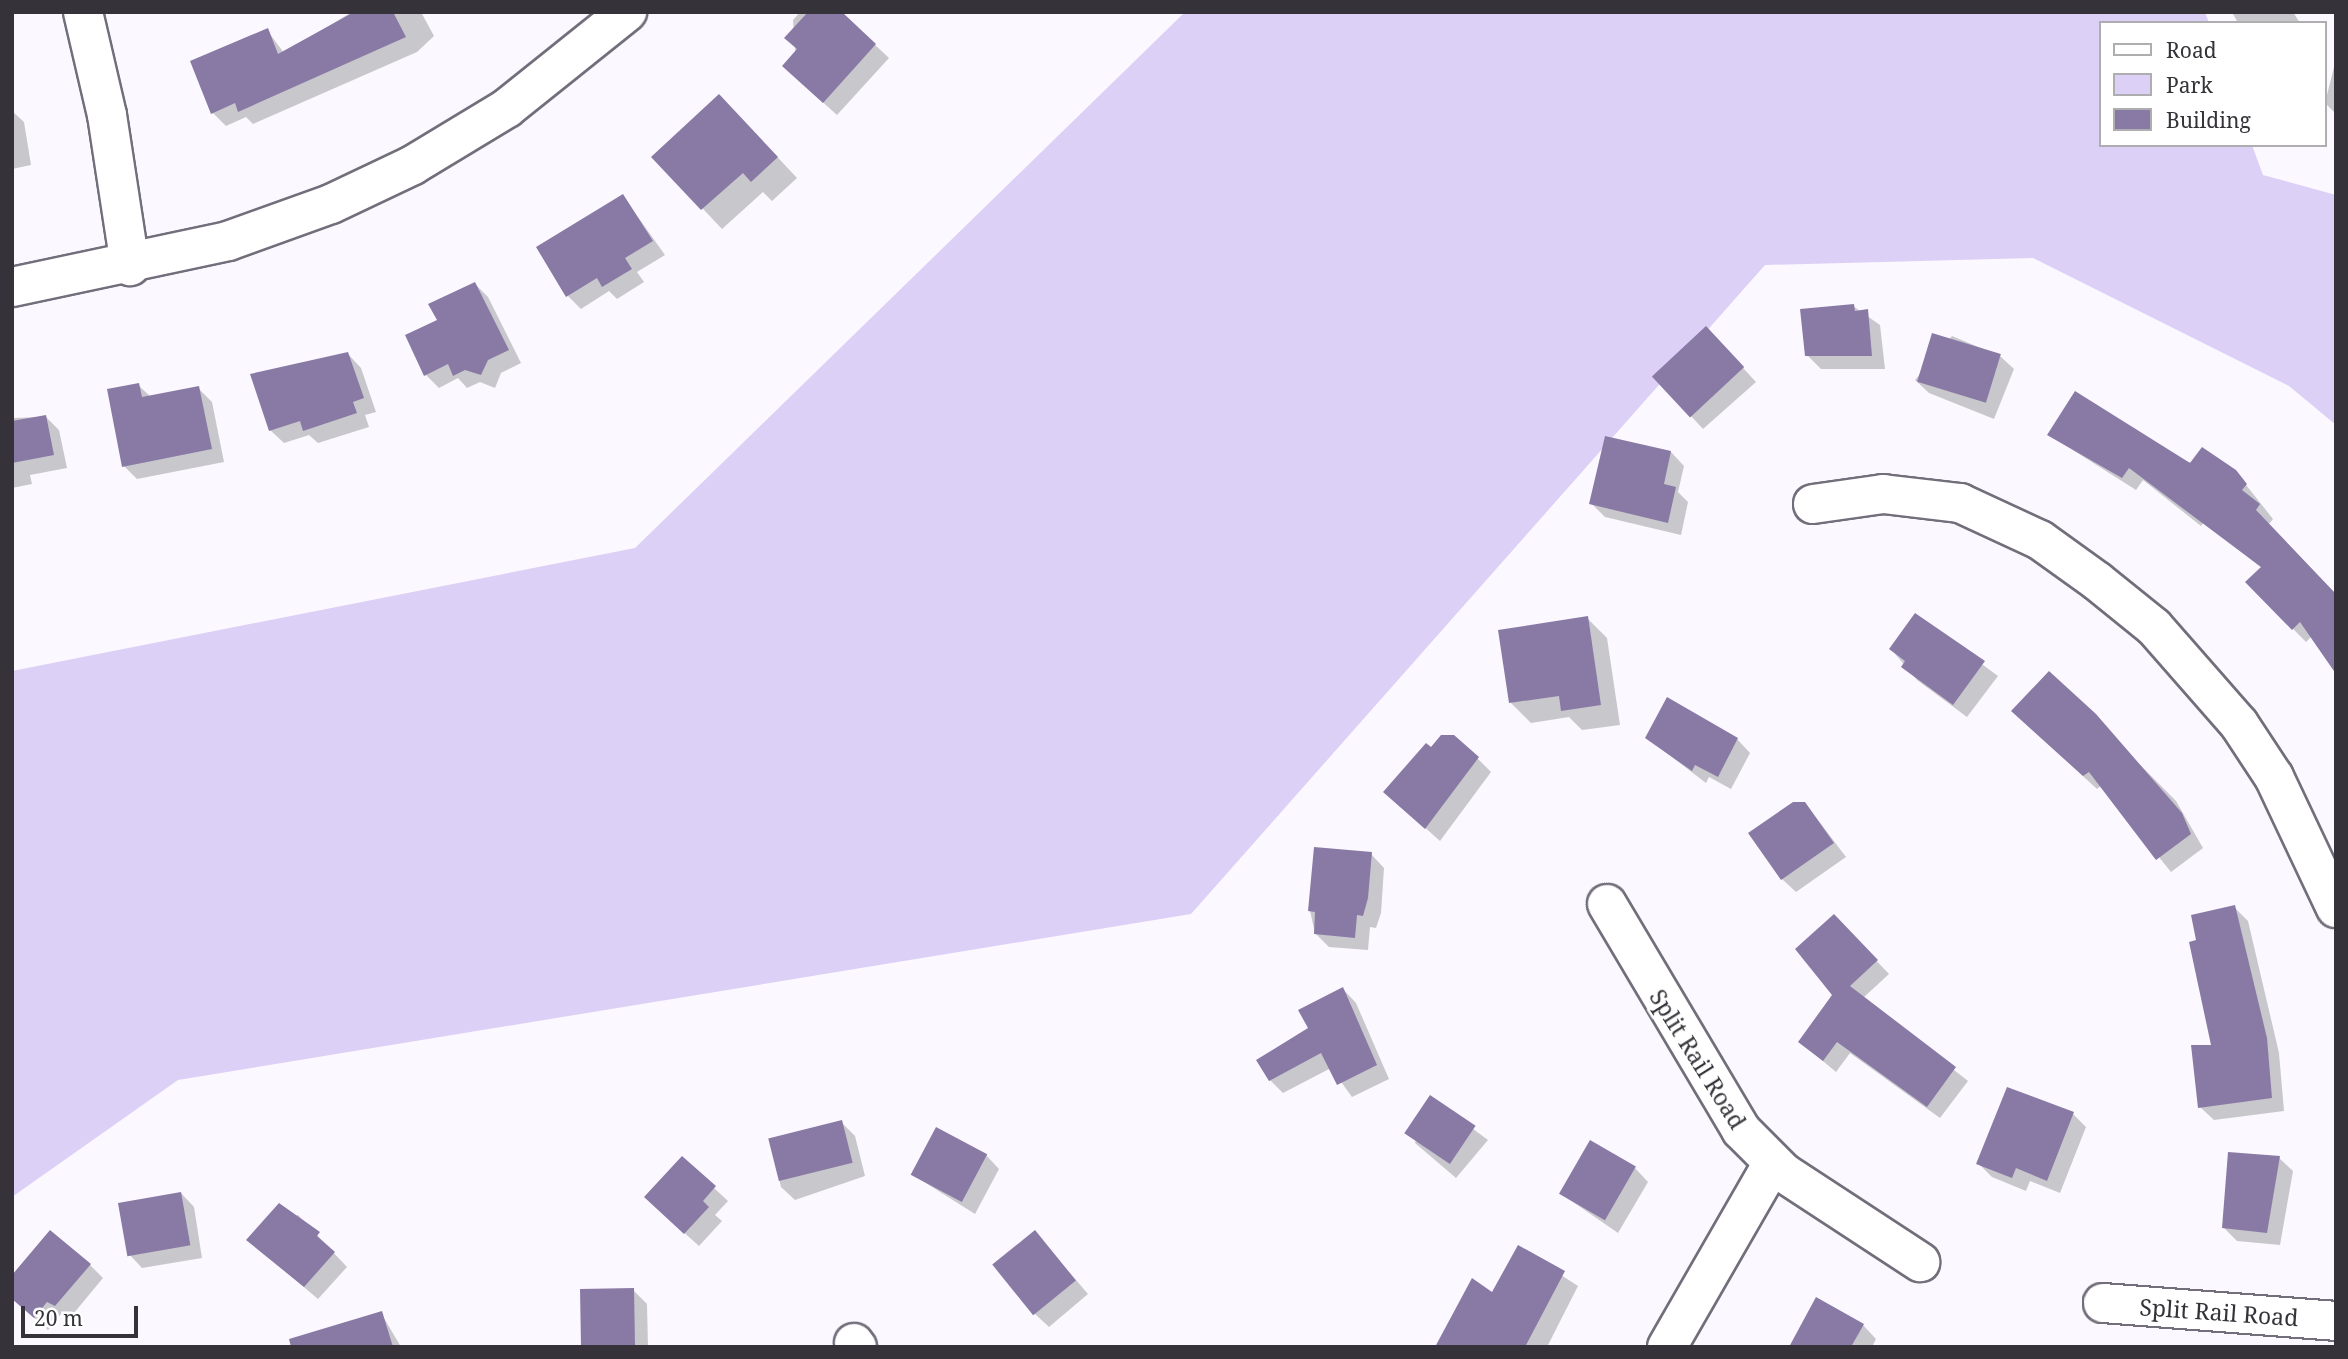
<!DOCTYPE html>
<html>
<head>
<meta charset="utf-8">
<style>
	body { margin:0 }
	#map { position:relative; width:2348px; height:1359px; overflow:hidden; background:#fbf9ff; font-family:"Noto Serif",serif }
	div>[style] { position:absolute }
	.green>* { inset:0; background:#ddd0f7 }
	.shadow>* { inset:0; background:#0003 }
	.building>* { inset:0; background:#897aa5; transform-origin:0 0 }
	.roads { filter:drop-shadow(2px 0 #726e7b) drop-shadow(-2px 0 #726e7b) drop-shadow(0 2px #726e7b) drop-shadow(0 -2px #726e7b) }
	.street>* { height:38px; margin:-19px; padding:0 19px; transform-origin:19px; border-radius:19px; background:#fff }
	span { translate:-50% -50%; white-space:nowrap; text-align:center; line-height:1.15; -webkit-text-stroke:5px #fff; paint-order:stroke }
	.street-label { font-size:23px; color:#353339 }
	.frame { position:absolute; inset:0; border:14px solid #353339; pointer-events:none }
	.legend { position:absolute; left:2099px; top:21px; width:228px; height:126px; box-sizing:border-box; background:#fff; border:2px solid #aeadb0; margin:0; padding:9px 12px; list-style:none; font-size:21px; color:#353339 }
	.legend li { display:flex; align-items:center; gap:14px; height:35px }
	.legend b { width:35px; border:2px solid #aeadb0 }
	.scale { position:absolute; left:21px; top:1306px; width:117px; height:32px; box-sizing:border-box; border:4px solid #353339; border-top:0; padding-left:9px; font-size:21px; line-height:24px; white-space:nowrap; color:#353339; -webkit-text-stroke:5px #fff; paint-order:stroke }
</style>
</head>
<body>
<div id="map">
	<div class="green">
		<i style="clip-path:polygon(1185px 12px,2205px 12px,2209px 23px,2101px 23px,2101px 145px,2252px 145px,2263px 175px,2336px 195px,2336px 425px,2289px 386px,2033px 258px,1765px 265px,1191px 914px,178px 1080px,12px 1197px,12px 671px,635px 548px)"></i>
	</div>
	<div class="shadow">
		<i style="clip-path:polygon(352px 12px,421px 12px,434px 36px,417px 52px,253px 124px,246px 117px,226px 126px,213px 113px,267px 30px,284px 53px)"></i>
		<i style="clip-path:polygon(800px 12px,840px 12px,889px 58px,837px 115px,797px 79px,793px 20px)"></i>
		<i style="clip-path:polygon(2232px 12px,2293px 12px,2300px 23px,2238px 23px)"></i>
		<i style="clip-path:polygon(2336px 59px,2336px 114px,2325px 103px)"></i>
		<i style="clip-path:polygon(12px 111px,24px 122px,31px 165px,12px 169px)"></i>
		<i style="clip-path:polygon(739px 116px,797px 178px,772px 201px,763px 192px,722px 229px,654px 157px)"></i>
		<i style="clip-path:polygon(623px 196px,665px 255px,637px 272px,644px 282px,617px 299px,609px 291px,581px 309px,568px 296px)"></i>
		<i style="clip-path:polygon(475px 284px,488px 297px,521px 363px,501px 373px,495px 388px,480px 382px,467px 388px,458px 378px,439px 388px,426px 375px,440px 321px)"></i>
		<i style="clip-path:polygon(1853px 306px,1880px 325px,1885px 369px,1821px 369px,1807px 355px)"></i>
		<i style="clip-path:polygon(1952px 336px,2000px 356px,2014px 369px,1994px 419px,1929px 393px,1915px 380px)"></i>
		<i style="clip-path:polygon(1719px 342px,1756px 382px,1703px 429px,1657px 379px)"></i>
		<i style="clip-path:polygon(348px 354px,361px 368px,376px 412px,365px 415px,369px 427px,318px 443px,309px 435px,284px 443px,270px 430px)"></i>
		<i style="clip-path:polygon(138px 385px,151px 397px,198px 388px,212px 402px,224px 462px,137px 479px,124px 466px)"></i>
		<i style="clip-path:polygon(46px 417px,59px 430px,67px 468px,30px 475px,32px 484px,12px 488px,12px 418px)"></i>
		<i style="clip-path:polygon(2049px 435px,2235px 471px,2273px 519px,2268px 525px,2312px 636px,2306px 642px,2247px 582px,2262px 568px,2204px 522px,2201px 526px,2143px 480px,2136px 490px)"></i>
		<i style="clip-path:polygon(1671px 452px,1684px 466px,1678px 492px,1688px 502px,1681px 535px,1605px 517px,1591px 503px)"></i>
		<i style="clip-path:polygon(1915px 615px,1998px 676px,1967px 717px,1917px 680px,1891px 649px)"></i>
		<i style="clip-path:polygon(1587px 618px,1607px 638px,1620px 725px,1582px 730px,1569px 717px,1531px 723px,1511px 703px)"></i>
		<i style="clip-path:polygon(2049px 673px,2176px 801px,2203px 848px,2171px 872px,2101px 786px,2097px 789px,2027px 725px)"></i>
		<i style="clip-path:polygon(1647px 738px,1737px 739px,1750px 753px,1731px 789px,1709px 777px,1706px 783px)"></i>
		<i style="clip-path:polygon(1431px 750px,1477px 758px,1491px 772px,1440px 841px,1385px 792px)"></i>
		<i style="clip-path:polygon(1805px 803px,1846px 857px,1796px 892px,1782px 879px)"></i>
		<i style="clip-path:polygon(1371px 854px,1384px 868px,1381px 913px,1376px 928px,1370px 927px,1368px 950px,1329px 947px,1315px 933px,1310px 911px)"></i>
		<i style="clip-path:polygon(2234px 907px,2248px 921px,2279px 1053px,2284px 1111px,2214px 1120px,2200px 1107px,2213px 1047px,2198px 942px)"></i>
		<i style="clip-path:polygon(1834px 916px,1889px 974px,1863px 998px,1968px 1081px,1940px 1118px,1850px 1053px,1836px 1072px,1800px 1042px,1834px 995px)"></i>
		<i style="clip-path:polygon(1343px 989px,1356px 1003px,1389px 1079px,1352px 1097px,1331px 1068px,1283px 1093px,1270px 1080px)"></i>
		<i style="clip-path:polygon(1430px 1097px,1488px 1140px,1456px 1178px,1415px 1143px)"></i>
		<i style="clip-path:polygon(2073px 1114px,2086px 1127px,2060px 1193px,2030px 1181px,2026px 1191px,1992px 1177px,1979px 1164px)"></i>
		<i style="clip-path:polygon(841px 1122px,855px 1136px,865px 1176px,795px 1200px,781px 1187px,770px 1139px)"></i>
		<i style="clip-path:polygon(986px 1155px,999px 1169px,975px 1214px,913px 1175px)"></i>
		<i style="clip-path:polygon(2279px 1158px,2293px 1171px,2280px 1245px,2237px 1241px,2224px 1228px)"></i>
		<i style="clip-path:polygon(1635px 1168px,1648px 1182px,1618px 1233px,1560px 1193px)"></i>
		<i style="clip-path:polygon(714px 1188px,728px 1201px,715px 1215px,722px 1221px,699px 1246px,660px 1211px)"></i>
		<i style="clip-path:polygon(181px 1193px,194px 1207px,202px 1258px,142px 1268px,129px 1254px)"></i>
		<i style="clip-path:polygon(298px 1215px,347px 1267px,318px 1299px,248px 1240px)"></i>
		<i style="clip-path:polygon(1035px 1232px,1088px 1294px,1049px 1327px,1035px 1314px)"></i>
		<i style="clip-path:polygon(1518px 1247px,1578px 1286px,1547px 1347px,1437px 1347px,1492px 1294px)"></i>
		<i style="clip-path:polygon(90px 1265px,103px 1278px,69px 1319px,61px 1314px,48px 1330px,12px 1298px)"></i>
		<i style="clip-path:polygon(633px 1290px,647px 1304px,648px 1347px,583px 1347px)"></i>
		<i style="clip-path:polygon(381px 1313px,401px 1347px,337px 1347px)"></i>
		<i style="clip-path:polygon(1863px 1325px,1876px 1339px,1872px 1347px,1791px 1347px)"></i>
	</div>
	<div class="building">
		<i style="clip-path:polygon(354px 12px,393px 12px,406px 37px,238px 112px,235px 103px,211px 114px,190px 61px,268px 28px,278px 54px)"></i>
		<i style="clip-path:polygon(808px 12px,842px 12px,876px 44px,823px 103px,782px 66px,797px 49px,784px 38px)"></i>
		<i style="clip-path:polygon(719px 94px,778px 157px,751px 182px,743px 173px,701px 210px,651px 157px)"></i>
		<i style="clip-path:polygon(623px 194px,653px 241px,625px 258px,632px 269px,602px 287px,597px 278px,566px 297px,536px 247px)"></i>
		<i style="clip-path:polygon(475px 282px,509px 350px,488px 360px,481px 375px,465px 370px,453px 376px,448px 364px,424px 376px,405px 335px,437px 320px,428px 304px)"></i>
		<i style="clip-path:polygon(1854px 304px,1855px 311px,1868px 309px,1872px 356px,1805px 356px,1800px 309px)"></i>
		<i style="left:1706px;top:326px;width:56px;height:74px;rotate:47deg"></i>
		<i style="left:1932px;top:333px;width:72px;height:51px;rotate:17deg"></i>
		<i style="clip-path:polygon(348px 352px,364px 398px,353px 402px,357px 413px,303px 431px,300px 421px,269px 431px,250px 374px)"></i>
		<i style="clip-path:polygon(139px 383px,142px 397px,199px 386px,212px 449px,122px 467px,107px 389px)"></i>
		<i style="clip-path:polygon(2075px 391px,2190px 463px,2202px 447px,2236px 470px,2247px 484px,2242px 490px,2260px 504px,2256px 510px,2336px 594px,2336px 674px,2300px 622px,2292px 630px,2245px 582px,2261px 567px,2129px 468px,2122px 478px,2047px 435px)"></i>
		<i style="clip-path:polygon(46px 415px,54px 455px,12px 463px,12px 421px)"></i>
		<i style="clip-path:polygon(1605px 436px,1671px 451px,1664px 484px,1676px 487px,1668px 523px,1589px 504px)"></i>
		<i style="clip-path:polygon(1915px 613px,1985px 661px,1953px 705px,1901px 667px,1905px 661px,1889px 649px)"></i>
		<i style="clip-path:polygon(1588px 616px,1601px 705px,1561px 711px,1559px 696px,1509px 703px,1498px 630px)"></i>
		<i style="clip-path:polygon(2049px 671px,2096px 714px,2182px 813px,2191px 834px,2156px 860px,2089px 772px,2083px 776px,2011px 711px)"></i>
		<i style="clip-path:polygon(1667px 697px,1738px 738px,1718px 777px,1695px 765px,1692px 771px,1645px 738px)"></i>
		<i style="clip-path:polygon(1441px 735px,1454px 735px,1479px 757px,1425px 829px,1383px 792px,1426px 743px,1431px 747px)"></i>
		<i style="clip-path:polygon(1793px 802px,1805px 802px,1834px 843px,1781px 880px,1748px 833px)"></i>
		<i style="clip-path:polygon(1314px 847px,1372px 852px,1368px 898px,1363px 916px,1357px 915px,1355px 938px,1314px 934px,1315px 912px,1308px 911px)"></i>
		<i style="clip-path:polygon(2235px 905px,2267px 1038px,2272px 1098px,2198px 1108px,2191px 1045px,2211px 1045px,2189px 942px,2196px 940px,2191px 915px)"></i>
		<i style="clip-path:polygon(1834px 914px,1878px 960px,1850px 986px,1956px 1067px,1927px 1107px,1837px 1042px,1823px 1061px,1798px 1042px,1832px 995px,1795px 949px)"></i>
		<i style="clip-path:polygon(1343px 987px,1377px 1065px,1337px 1085px,1321px 1053px,1269px 1081px,1256px 1060px,1308px 1028px,1298px 1010px)"></i>
		<i style="clip-path:polygon(2007px 1087px,2074px 1112px,2047px 1181px,2016px 1168px,2012px 1178px,1976px 1164px)"></i>
		<i style="left:1430px;top:1095px;width:55px;height:46px;rotate:34deg"></i>
		<i style="left:842px;top:1120px;width:44px;height:76px;rotate:76deg"></i>
		<i style="left:936px;top:1127px;width:58px;height:54px;rotate:28deg"></i>
		<i style="left:1590px;top:1140px;width:53px;height:62px;rotate:30deg"></i>
		<i style="clip-path:polygon(2228px 1152px,2280px 1156px,2267px 1233px,2222px 1228px)"></i>
		<i style="clip-path:polygon(682px 1156px,716px 1186px,703px 1201px,709px 1207px,684px 1234px,644px 1197px)"></i>
		<i style="left:181px;top:1192px;width:54px;height:64px;rotate:80deg"></i>
		<i style="clip-path:polygon(279px 1203px,320px 1232px,317px 1236px,335px 1252px,304px 1287px,246px 1240px)"></i>
		<i style="clip-path:polygon(50px 1230px,91px 1264px,55px 1306px,47px 1302px,34px 1318px,12px 1299px,12px 1275px)"></i>
		<i style="left:1035px;top:1230px;width:65px;height:55px;rotate:51deg"></i>
		<i style="clip-path:polygon(1518px 1245px,1565px 1271px,1525px 1347px,1435px 1347px,1472px 1278px,1492px 1292px)"></i>
		<i style="left:634px;top:1288px;width:59px;height:54px;rotate:89deg"></i>
		<i style="clip-path:polygon(1816px 1297px,1864px 1324px,1851px 1347px,1789px 1347px)"></i>
		<i style="clip-path:polygon(382px 1311px,393px 1347px,291px 1347px,289px 1339px)"></i>
	</div>
	<div class="roads">
		<div class="street">
			<i style="left:83px;top:12px;width:106px;rotate:76.9deg"></i>
			<i style="left:107px;top:115px;width:153px;rotate:81.3deg"></i>
			<i style="left:12px;top:287px;width:221px;rotate:-12deg"></i>
			<i style="left:228px;top:241px;width:109px;rotate:-19.8deg"></i>
			<i style="left:331px;top:204px;width:91px;rotate:-25.4deg"></i>
			<i style="left:413px;top:165px;width:110px;rotate:-31.2deg"></i>
			<i style="left:507px;top:108px;width:154px;rotate:-38.7deg"></i>
			<i style="left:1813px;top:504px;width:71px;rotate:-8.1deg"></i>
			<i style="left:1883px;top:494px;width:78px;rotate:6.7deg"></i>
			<i style="left:1960px;top:503px;width:88px;rotate:24.8deg"></i>
			<i style="left:2040px;top:540px;width:70px;rotate:35.7deg"></i>
			<i style="left:2097px;top:581px;width:73px;rotate:38.9deg"></i>
			<i style="left:2154px;top:627px;width:129px;rotate:48.8deg"></i>
			<i style="left:2239px;top:724px;width:64px;rotate:56.6deg"></i>
			<i style="left:2274px;top:777px;width:145px;rotate:64.7deg"></i>
			<i style="left:1607px;top:904px;width:263px;rotate:59.3deg"></i>
			<i style="left:1741px;top:1130px;width:61px;rotate:45deg"></i>
			<i style="left:1784px;top:1173px;width:163px;rotate:33.2deg"></i>
			<i style="left:2103px;top:1303px;width:234px;rotate:4.4deg"></i>
			<i style="left:854px;top:1343px;width:5px;rotate:53deg"></i>
			<i style="left:1667px;top:1347px;width:212px;rotate:-60.1deg"></i>
		</div>
	</div>
	<div class="street-label">
		<span style="left:1698px;top:1059px;rotate:58deg">Split Rail Road</span>
		<span style="left:2219px;top:1312px;rotate:4deg">Split Rail Road</span>
	</div>
	<div class="frame"></div>
	<ul class="legend">
	<li><b style="height:9px;background:#fff"></b>Road</li>
	<li><b style="height:19px;background:#ddd0f7"></b>Park</li>
	<li><b style="height:19px;background:#897aa5"></b>Building</li>
	</ul>
	<div class="scale">20 m</div>
</div>
</body>
</html>
